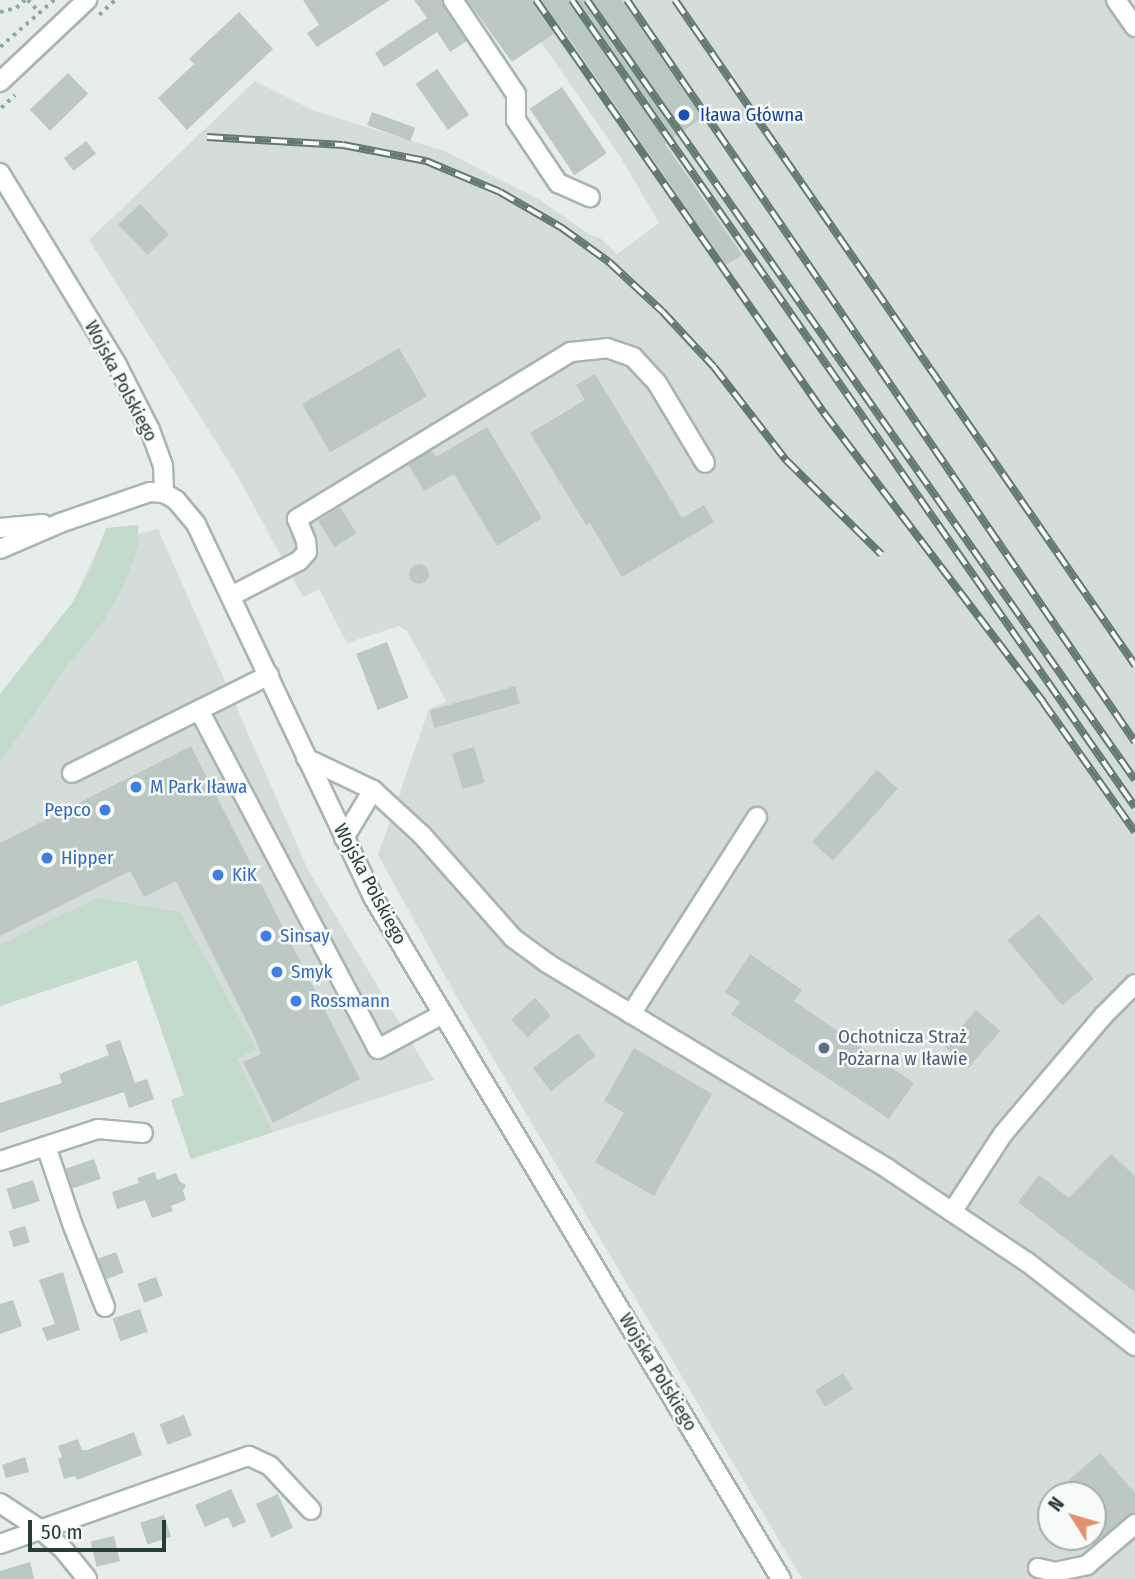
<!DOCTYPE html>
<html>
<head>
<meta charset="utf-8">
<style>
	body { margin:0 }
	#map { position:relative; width:1135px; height:1579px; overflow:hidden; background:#e6edeb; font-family:"Fira Sans Condensed",sans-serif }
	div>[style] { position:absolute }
	.built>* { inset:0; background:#d5ddda }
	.green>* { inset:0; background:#c2dbca }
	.building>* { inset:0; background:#bcc8c4; transform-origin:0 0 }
	.round { border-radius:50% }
	.path>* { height:3.5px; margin-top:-1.75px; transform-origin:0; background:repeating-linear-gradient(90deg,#8bada4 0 3.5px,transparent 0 8.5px) }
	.roads { filter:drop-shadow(2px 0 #a9b5b2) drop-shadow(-2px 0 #a9b5b2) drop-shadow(0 2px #a9b5b2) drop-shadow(0 -2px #a9b5b2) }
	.minor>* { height:18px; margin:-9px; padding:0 9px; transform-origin:9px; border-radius:9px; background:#fff }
	.rail>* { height:8px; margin-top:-4px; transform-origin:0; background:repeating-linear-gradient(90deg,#f7faf8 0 16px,#627974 0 32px); box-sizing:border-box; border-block:2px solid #627974 }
	.dots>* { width:19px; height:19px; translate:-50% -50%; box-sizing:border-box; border:4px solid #f7faf8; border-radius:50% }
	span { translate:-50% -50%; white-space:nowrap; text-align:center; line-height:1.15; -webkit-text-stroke:5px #f7faf8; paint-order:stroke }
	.transit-label { font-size:19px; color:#164399 }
	.left { translate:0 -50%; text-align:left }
	.street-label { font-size:19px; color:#273e38 }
	.shop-label { font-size:19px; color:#366cbe }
	.right { translate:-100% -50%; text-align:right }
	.service-label { font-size:19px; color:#4e5e75 }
	.north { position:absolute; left:1037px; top:1481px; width:70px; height:70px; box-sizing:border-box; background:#f7faf8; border:2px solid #a4afab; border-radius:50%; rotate:307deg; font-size:19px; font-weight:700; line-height:28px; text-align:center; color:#273e38 }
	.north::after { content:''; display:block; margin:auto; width:24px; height:32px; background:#e19170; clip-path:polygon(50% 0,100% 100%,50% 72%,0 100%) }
	.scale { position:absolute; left:28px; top:1520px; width:138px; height:32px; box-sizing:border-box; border:4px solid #273e38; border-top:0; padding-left:9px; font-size:21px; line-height:24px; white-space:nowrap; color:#273e38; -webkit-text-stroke:5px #f7faf8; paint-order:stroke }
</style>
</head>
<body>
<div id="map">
	<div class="built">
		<i style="clip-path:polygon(evenodd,512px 0,1109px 0,1135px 36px,1135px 1579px,802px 1579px,458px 999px,378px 855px,429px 709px,447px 702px,407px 631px,399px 626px,347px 643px,319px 589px,303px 597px,237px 475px,89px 240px,255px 81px,315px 111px,444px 151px,540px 200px,590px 235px,600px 238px,617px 254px,659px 223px,620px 156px,512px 0,1051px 1495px,1093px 1495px,1093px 1537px,1051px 1537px,1051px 1495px)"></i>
		<i style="clip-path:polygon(158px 529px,308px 870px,434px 1080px,191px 1159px,171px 1100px,184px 1095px,137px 960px,0 1006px,0 694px,73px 602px,100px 544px)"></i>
	</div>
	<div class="green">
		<i style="clip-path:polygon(138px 525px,138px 545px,133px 561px,124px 585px,103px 622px,66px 667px,0 763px,0 694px,73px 602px,91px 569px,106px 528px)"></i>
		<i style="clip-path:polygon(97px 898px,180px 912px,256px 1049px,237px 1059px,273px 1132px,191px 1159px,171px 1100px,184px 1095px,137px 960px,0 1006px,0 945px)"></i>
	</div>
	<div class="building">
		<i style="clip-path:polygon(303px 0,390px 0,317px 47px,307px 33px,319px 25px)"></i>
		<i style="clip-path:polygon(414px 0,442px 0,467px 41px,450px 52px,437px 32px,384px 67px,375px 53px,427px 18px)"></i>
		<i style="clip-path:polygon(467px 0,622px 0,703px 117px,665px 144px,742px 255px,726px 265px,562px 28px,512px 62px)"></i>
		<i style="clip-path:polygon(239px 12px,273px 49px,187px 130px,158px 98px,194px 64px,189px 59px)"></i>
		<i style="left:437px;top:69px;width:56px;height:26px;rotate:55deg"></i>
		<i style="left:68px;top:73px;width:29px;height:53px;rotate:46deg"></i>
		<i style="left:562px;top:87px;width:80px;height:39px;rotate:56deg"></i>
		<i style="left:372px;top:112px;width:46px;height:14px;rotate:20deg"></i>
		<i style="left:86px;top:141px;width:16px;height:28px;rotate:52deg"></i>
		<i style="left:140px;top:204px;width:42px;height:30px;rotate:46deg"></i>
		<i style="left:399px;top:348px;width:56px;height:112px;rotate:60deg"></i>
		<i style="clip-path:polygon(595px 374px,682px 518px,704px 505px,714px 522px,622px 577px,590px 523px,586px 525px,530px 433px,585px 400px,576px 385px)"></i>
		<i style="clip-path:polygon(487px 427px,542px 518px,497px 546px,454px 474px,424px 491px,408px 464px,431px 450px,436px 457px)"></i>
		<i style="left:340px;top:507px;width:31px;height:26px;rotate:58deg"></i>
		<i class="round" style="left:409px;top:564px;width:20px;height:20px"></i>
		<i style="left:387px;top:642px;width:60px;height:33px;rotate:69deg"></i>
		<i style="left:515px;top:686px;width:18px;height:89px;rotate:74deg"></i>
		<i style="clip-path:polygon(191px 746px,360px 1079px,273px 1123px,243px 1062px,261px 1054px,255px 1038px,176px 881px,144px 897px,130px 871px,0 936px,0 843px)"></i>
		<i style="left:474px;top:747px;width:37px;height:23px;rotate:73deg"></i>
		<i style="left:877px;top:770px;width:28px;height:97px;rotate:42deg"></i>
		<i style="left:1039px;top:914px;width:85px;height:41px;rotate:50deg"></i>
		<i style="clip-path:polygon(750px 954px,802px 990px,794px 1001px,914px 1083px,889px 1119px,731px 1014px,740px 1002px,725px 992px)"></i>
		<i style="left:535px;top:998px;width:24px;height:32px;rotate:48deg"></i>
		<i style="left:976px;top:1010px;width:32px;height:48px;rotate:41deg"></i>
		<i style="left:578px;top:1033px;width:29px;height:57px;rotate:52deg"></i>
		<i style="clip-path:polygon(120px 1040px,135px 1083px,147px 1079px,154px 1099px,129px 1108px,124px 1092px,0 1133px,0 1103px,62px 1083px,59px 1074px,109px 1055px,105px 1045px)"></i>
		<i style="clip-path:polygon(634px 1048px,712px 1094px,654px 1196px,595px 1162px,624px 1113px,604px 1101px)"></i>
		<i style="clip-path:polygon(1111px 1154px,1135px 1176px,1135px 1292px,1018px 1202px,1039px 1175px,1069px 1198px)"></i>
		<i style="left:94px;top:1159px;width:21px;height:30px;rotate:71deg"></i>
		<i style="clip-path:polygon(155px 1172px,157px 1180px,176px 1173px,180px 1182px,186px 1185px,183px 1191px,186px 1200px,171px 1206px,173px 1211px,152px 1218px,145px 1200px,117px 1209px,112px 1192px,139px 1183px,137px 1178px)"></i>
		<i style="left:33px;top:1180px;width:22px;height:28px;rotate:72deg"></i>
		<i style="left:25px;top:1226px;width:17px;height:17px;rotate:73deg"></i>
		<i style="left:116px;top:1252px;width:22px;height:19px;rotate:69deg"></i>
		<i style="clip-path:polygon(63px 1272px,80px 1330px,47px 1341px,42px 1328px,55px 1324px,39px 1280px)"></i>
		<i style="left:156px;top:1277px;width:20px;height:20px;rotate:70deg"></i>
		<i style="clip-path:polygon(13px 1300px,22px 1326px,0 1334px,0 1304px)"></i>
		<i style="left:140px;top:1309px;width:24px;height:29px;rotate:71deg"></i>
		<i style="left:843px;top:1373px;width:19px;height:33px;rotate:58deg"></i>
		<i style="left:184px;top:1415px;width:22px;height:26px;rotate:69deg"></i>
		<i style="clip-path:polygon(134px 1432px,142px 1455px,77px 1480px,75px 1476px,64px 1479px,58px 1459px,62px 1457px,58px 1446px,78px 1439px,82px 1450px,87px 1450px)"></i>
		<i style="clip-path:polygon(1100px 1453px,1135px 1493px,1135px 1513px,1128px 1515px,1093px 1545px,1093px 1495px,1052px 1495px)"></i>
		<i style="clip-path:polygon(25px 1457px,29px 1472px,6px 1478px,2px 1465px)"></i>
		<i style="clip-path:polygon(231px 1489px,246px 1522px,233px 1528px,228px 1517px,205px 1527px,195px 1505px)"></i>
		<i style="left:278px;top:1494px;width:37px;height:24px;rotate:66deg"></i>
		<i style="left:164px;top:1515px;width:23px;height:25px;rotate:72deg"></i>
		<i style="left:114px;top:1536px;width:26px;height:24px;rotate:77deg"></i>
		<i style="clip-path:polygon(30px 1562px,34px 1579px,0 1579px,0 1571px)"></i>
	</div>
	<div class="path">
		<i style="left:28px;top:0;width:18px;rotate:47deg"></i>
		<i style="left:0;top:12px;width:16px;rotate:-14deg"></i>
		<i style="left:16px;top:8px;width:12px;rotate:-42deg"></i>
		<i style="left:99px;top:15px;width:22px;rotate:-43deg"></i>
		<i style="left:0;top:47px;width:72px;rotate:-41deg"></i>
		<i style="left:1px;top:108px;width:19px;rotate:-43deg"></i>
	</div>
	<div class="roads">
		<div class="minor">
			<i style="left:453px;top:0;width:113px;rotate:56.2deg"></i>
			<i style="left:516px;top:94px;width:26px;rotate:90deg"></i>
			<i style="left:516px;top:120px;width:76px;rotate:56.3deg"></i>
			<i style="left:558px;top:183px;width:35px;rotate:24deg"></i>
			<i style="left:1116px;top:0;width:33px;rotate:55deg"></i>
			<i style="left:0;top:82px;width:120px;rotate:-43.3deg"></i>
			<i style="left:0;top:173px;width:225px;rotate:58.6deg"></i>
			<i style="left:117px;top:365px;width:73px;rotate:63.1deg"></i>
			<i style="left:150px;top:430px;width:37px;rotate:70deg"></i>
			<i style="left:163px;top:465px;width:28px;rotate:88deg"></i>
			<i style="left:0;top:528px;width:43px;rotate:-5.3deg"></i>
			<i style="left:0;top:549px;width:65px;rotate:-23.4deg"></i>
			<i style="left:60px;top:523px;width:95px;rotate:-19deg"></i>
			<i style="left:150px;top:492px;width:14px;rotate:4deg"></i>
			<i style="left:164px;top:493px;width:14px;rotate:30deg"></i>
			<i style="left:176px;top:500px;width:31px;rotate:50deg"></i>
			<i style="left:196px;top:524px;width:413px;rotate:64.6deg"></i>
			<i style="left:373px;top:897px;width:795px;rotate:59.11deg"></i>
			<i style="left:233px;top:595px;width:74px;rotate:-27.3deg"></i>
			<i style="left:299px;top:561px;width:12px;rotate:-48deg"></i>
			<i style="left:307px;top:552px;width:11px;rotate:-95deg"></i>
			<i style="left:306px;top:541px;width:24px;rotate:-112deg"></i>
			<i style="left:297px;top:519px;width:321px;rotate:-31.4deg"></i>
			<i style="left:571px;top:352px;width:36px;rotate:-6deg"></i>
			<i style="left:607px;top:348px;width:28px;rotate:19deg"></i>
			<i style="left:633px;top:357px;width:35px;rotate:47deg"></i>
			<i style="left:657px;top:383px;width:93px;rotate:59deg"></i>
			<i style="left:199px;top:710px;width:383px;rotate:62.2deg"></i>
			<i style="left:378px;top:1049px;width:74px;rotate:-28.3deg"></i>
			<i style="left:306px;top:758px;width:74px;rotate:25.5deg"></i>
			<i style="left:373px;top:790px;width:67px;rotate:42.6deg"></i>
			<i style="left:422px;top:835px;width:137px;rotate:48.5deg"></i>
			<i style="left:513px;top:938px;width:42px;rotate:36.3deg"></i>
			<i style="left:547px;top:963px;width:398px;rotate:31.1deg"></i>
			<i style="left:888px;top:1169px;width:167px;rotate:33.8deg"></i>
			<i style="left:1027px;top:1262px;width:137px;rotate:37.9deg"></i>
			<i style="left:72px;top:773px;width:220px;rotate:-26.4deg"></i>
			<i style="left:344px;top:838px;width:56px;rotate:-58.9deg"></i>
			<i style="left:631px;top:1014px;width:234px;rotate:-57.4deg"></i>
			<i style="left:46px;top:1146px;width:84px;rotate:71.4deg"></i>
			<i style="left:73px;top:1226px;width:87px;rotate:68.4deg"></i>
			<i style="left:0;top:1161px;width:103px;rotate:-18.1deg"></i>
			<i style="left:98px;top:1129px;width:45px;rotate:5.1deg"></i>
			<i style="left:952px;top:1212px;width:93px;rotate:-56.8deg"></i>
			<i style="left:1003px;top:1134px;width:156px;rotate:-49.7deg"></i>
			<i style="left:1104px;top:1015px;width:44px;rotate:-45deg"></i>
			<i style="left:0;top:1503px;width:49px;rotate:33.4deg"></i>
			<i style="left:41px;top:1530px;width:29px;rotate:41deg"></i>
			<i style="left:63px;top:1549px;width:38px;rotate:51deg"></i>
			<i style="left:0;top:1544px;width:264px;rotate:-19.5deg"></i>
			<i style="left:249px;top:1456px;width:23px;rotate:25deg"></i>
			<i style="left:270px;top:1466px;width:60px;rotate:47deg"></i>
			<i style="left:1038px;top:1568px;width:17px;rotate:13deg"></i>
			<i style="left:1055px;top:1572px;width:33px;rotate:-12deg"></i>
			<i style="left:1087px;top:1565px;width:63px;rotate:-40.5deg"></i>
		</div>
	</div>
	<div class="rail">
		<i style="left:536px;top:0;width:504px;rotate:55.11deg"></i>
		<i style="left:824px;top:413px;width:363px;rotate:52.8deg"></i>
		<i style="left:1043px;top:702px;width:159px;rotate:54.7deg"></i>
		<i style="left:572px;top:0;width:984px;rotate:55.1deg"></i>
		<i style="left:587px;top:0;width:953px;rotate:54.91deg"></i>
		<i style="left:627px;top:0;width:899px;rotate:55.6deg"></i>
		<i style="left:675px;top:0;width:809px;rotate:55.33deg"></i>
		<i style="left:207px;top:137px;width:136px;rotate:3.4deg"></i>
		<i style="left:343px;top:145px;width:85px;rotate:10.9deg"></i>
		<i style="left:426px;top:161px;width:80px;rotate:22.7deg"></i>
		<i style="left:500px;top:192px;width:72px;rotate:30.1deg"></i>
		<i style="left:562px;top:228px;width:58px;rotate:35.9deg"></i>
		<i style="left:609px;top:262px;width:72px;rotate:42.8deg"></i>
		<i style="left:662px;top:311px;width:76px;rotate:47.1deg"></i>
		<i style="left:714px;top:367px;width:118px;rotate:52.3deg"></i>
		<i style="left:786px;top:460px;width:134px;rotate:44.7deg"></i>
	</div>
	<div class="dots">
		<i style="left:684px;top:115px;background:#1a4fb4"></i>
		<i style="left:136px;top:787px;background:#3f7fe0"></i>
		<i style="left:105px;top:810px;background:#3f7fe0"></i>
		<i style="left:47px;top:858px;background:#3f7fe0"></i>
		<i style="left:218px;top:875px;background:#3f7fe0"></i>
		<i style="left:266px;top:936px;background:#3f7fe0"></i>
		<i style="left:277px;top:972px;background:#3f7fe0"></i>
		<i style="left:296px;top:1001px;background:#3f7fe0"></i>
		<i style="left:824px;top:1048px;background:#5c6f8a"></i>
	</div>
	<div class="transit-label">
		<span class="left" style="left:700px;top:115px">Iława Główna</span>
	</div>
	<div class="street-label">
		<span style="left:121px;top:381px;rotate:62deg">Wojska Polskiego</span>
		<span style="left:370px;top:884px;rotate:62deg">Wojska Polskiego</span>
		<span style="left:658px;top:1372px;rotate:59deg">Wojska Polskiego</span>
	</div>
	<div class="shop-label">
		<span class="left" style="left:150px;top:787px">M Park Iława</span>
		<span class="right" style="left:91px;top:810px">Pepco</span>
		<span class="left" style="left:61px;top:858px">Hipper</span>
		<span class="left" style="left:232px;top:875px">KiK</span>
		<span class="left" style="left:280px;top:936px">Sinsay</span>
		<span class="left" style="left:291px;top:972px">Smyk</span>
		<span class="left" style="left:310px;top:1001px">Rossmann</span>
	</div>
	<div class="service-label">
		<span class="left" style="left:838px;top:1048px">Ochotnicza Straż<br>Pożarna w Iławie</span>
	</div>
	<div class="north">N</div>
	<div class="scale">50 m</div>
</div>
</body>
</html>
